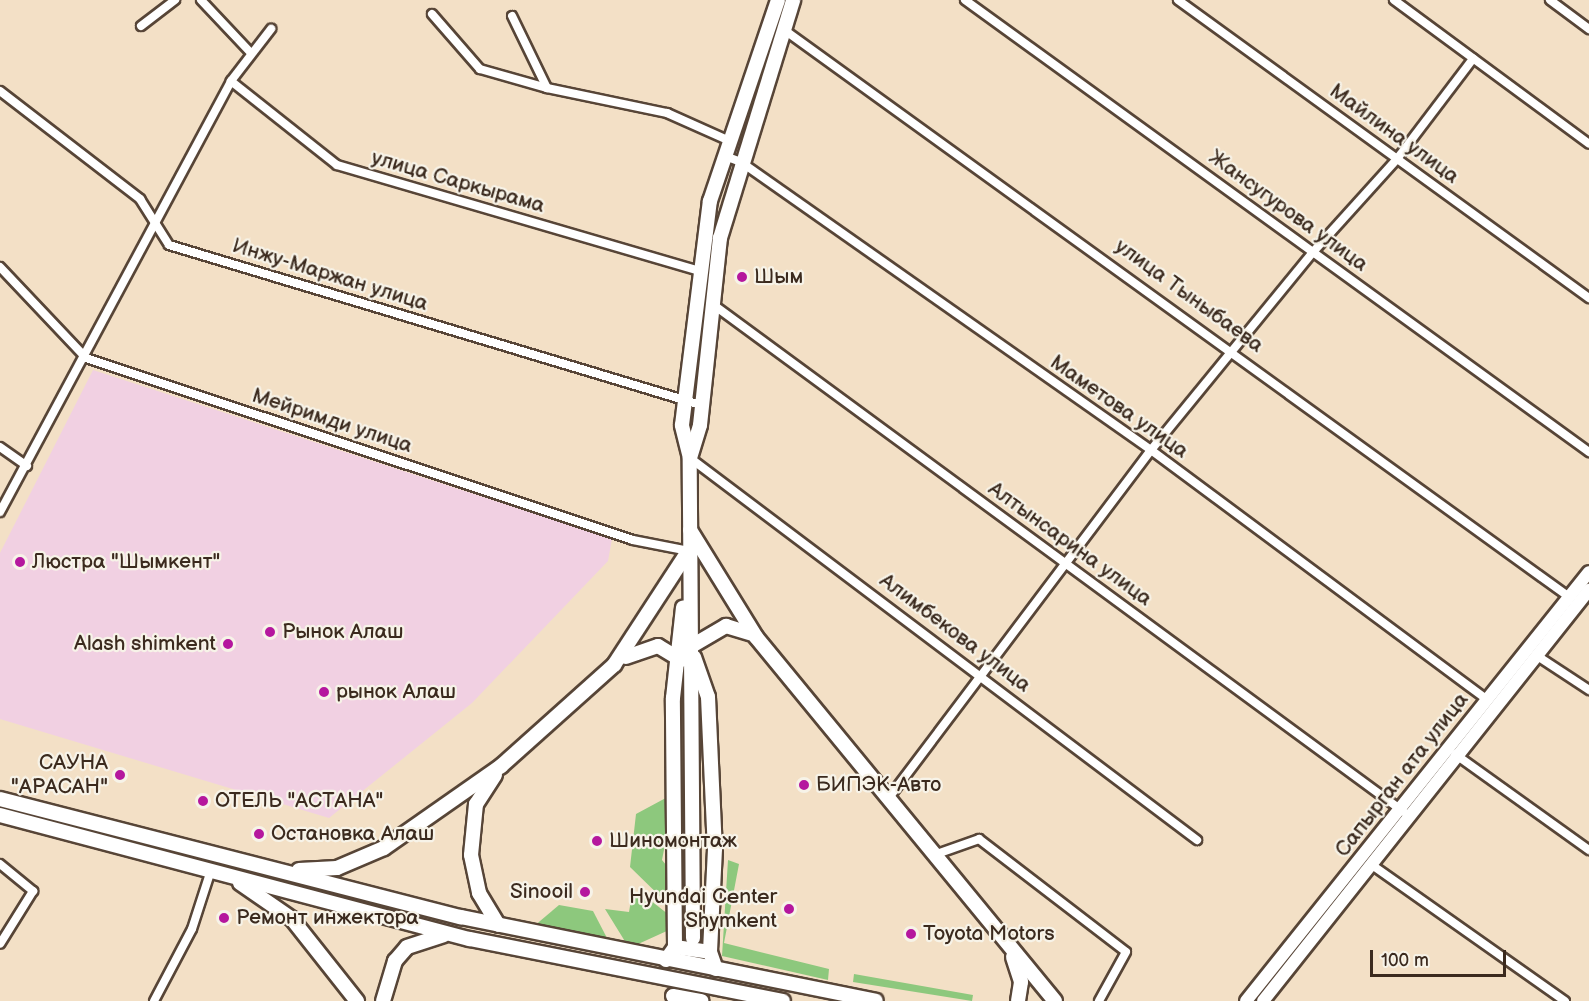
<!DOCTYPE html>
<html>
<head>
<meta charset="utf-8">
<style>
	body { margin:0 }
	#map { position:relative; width:1589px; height:1001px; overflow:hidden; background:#f3e0c6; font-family:"Balsamiq Sans",sans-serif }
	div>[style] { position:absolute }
	.built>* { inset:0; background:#f1d0e2 }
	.green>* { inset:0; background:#8dc87d }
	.roads { filter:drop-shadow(2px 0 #574537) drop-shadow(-2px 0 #574537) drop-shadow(0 2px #574537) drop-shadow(0 -2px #574537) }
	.minor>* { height:8px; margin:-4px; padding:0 4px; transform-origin:4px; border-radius:4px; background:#fff }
	.primary>* { height:12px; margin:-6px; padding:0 6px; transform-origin:6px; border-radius:6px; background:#fff }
	.trunk>* { height:14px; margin:-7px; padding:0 7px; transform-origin:7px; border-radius:7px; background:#fff }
	.dots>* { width:16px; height:16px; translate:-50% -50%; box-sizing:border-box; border:3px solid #f7f3e8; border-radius:50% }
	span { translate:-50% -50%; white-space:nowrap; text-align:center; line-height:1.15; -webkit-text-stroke:4.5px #f7f3e8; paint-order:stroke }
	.street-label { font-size:21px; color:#3b2a1e }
	.poi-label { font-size:21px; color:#3b2a1e }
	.left { translate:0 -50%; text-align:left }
	.right { translate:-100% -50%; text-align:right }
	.scale { position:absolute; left:1370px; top:950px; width:136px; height:27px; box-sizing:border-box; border:3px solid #3b2a1e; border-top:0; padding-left:8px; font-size:18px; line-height:21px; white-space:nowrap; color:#3b2a1e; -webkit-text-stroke:4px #f7f3e8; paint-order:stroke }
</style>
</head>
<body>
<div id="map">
	<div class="built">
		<i style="clip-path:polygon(93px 370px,612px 539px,608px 561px,472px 703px,329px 818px,0 719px,0 553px)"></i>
	</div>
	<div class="green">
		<i style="clip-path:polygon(675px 793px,662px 860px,671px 871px,672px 908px,630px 867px,636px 814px)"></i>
		<i style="clip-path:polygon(728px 860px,739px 864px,724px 943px,829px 969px,828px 980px,722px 956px)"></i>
		<i style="clip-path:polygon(632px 894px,650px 900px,673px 918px,669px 930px,636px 945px,626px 943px,605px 909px,629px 912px)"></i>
		<i style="clip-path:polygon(559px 905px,593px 911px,608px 940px,533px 927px)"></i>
		<i style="clip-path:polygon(854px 974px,973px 995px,972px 1001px,853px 982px)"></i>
	</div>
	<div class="roads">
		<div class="minor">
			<i style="left:201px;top:0;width:73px;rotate:46.7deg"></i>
			<i style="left:965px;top:0;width:771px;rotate:35.92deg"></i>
			<i style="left:1178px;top:0;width:508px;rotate:35.94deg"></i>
			<i style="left:1394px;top:0;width:242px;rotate:36.4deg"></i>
			<i style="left:1550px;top:0;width:49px;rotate:36.6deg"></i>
			<i style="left:432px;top:14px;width:73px;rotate:48.9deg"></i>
			<i style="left:480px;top:69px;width:70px;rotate:15.8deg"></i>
			<i style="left:547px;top:88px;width:80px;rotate:-115.9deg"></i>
			<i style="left:141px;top:26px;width:43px;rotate:-37.4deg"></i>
			<i style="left:783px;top:29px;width:970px;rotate:35.85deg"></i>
			<i style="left:231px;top:81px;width:135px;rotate:38.4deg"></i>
			<i style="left:337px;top:165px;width:377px;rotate:16.3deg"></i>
			<i style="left:547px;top:88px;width:123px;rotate:11.8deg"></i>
			<i style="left:667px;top:113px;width:69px;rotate:24deg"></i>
			<i style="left:0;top:91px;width:177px;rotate:37.6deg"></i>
			<i style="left:140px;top:199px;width:54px;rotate:57.8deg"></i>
			<i style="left:169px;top:245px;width:556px;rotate:16.74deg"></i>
			<i style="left:725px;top:156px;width:17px;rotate:21deg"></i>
			<i style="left:741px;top:162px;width:501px;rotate:35.09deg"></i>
			<i style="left:1151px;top:450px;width:417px;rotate:36.6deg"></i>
			<i style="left:0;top:267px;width:125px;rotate:46.6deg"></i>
			<i style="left:86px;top:358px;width:576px;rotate:18.4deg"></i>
			<i style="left:633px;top:540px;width:57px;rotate:11.1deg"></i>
			<i style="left:711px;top:303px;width:860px;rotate:36.3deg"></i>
			<i style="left:0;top:447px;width:33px;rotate:35deg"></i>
			<i style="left:690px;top:458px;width:635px;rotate:37deg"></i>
			<i style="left:0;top:512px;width:489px;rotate:-61.8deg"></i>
			<i style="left:231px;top:81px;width:66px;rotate:-52.4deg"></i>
			<i style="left:1536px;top:655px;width:64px;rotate:33.4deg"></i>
			<i style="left:1455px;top:754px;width:165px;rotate:35.6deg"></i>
			<i style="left:888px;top:799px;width:437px;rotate:-53deg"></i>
			<i style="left:1151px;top:450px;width:256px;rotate:-50.7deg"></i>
			<i style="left:1313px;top:252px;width:125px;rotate:-47.9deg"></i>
			<i style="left:1397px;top:159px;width:126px;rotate:-52.8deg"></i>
			<i style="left:934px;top:855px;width:48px;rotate:-19.6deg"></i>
			<i style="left:979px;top:839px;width:185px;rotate:37.5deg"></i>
			<i style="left:1126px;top:952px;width:56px;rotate:118.9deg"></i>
			<i style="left:0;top:864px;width:43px;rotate:39.3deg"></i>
			<i style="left:33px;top:891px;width:62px;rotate:121.9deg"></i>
			<i style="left:1372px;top:865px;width:236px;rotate:35.2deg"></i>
			<i style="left:154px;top:1001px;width:81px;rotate:-62.2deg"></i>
			<i style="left:192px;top:929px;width:62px;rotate:-72.1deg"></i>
		</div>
		<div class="primary">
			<i style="left:1246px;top:1001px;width:549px;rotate:-51.36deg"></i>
			<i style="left:1263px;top:1001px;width:525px;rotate:-51.58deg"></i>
		</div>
		<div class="trunk">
			<i style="left:690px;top:458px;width:34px;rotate:-73deg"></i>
			<i style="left:700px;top:425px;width:188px;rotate:-83.9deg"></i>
			<i style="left:720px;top:238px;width:249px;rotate:-72.9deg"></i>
			<i style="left:690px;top:530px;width:126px;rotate:58.3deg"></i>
			<i style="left:756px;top:637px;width:471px;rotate:50.6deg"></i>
			<i style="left:690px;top:647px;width:42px;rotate:-30.3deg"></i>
			<i style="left:726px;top:626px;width:27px;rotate:17deg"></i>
			<i style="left:626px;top:657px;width:34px;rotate:-19deg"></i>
			<i style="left:658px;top:646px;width:27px;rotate:31deg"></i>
			<i style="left:694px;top:657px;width:42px;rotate:70.7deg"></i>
			<i style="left:708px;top:697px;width:152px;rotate:87.4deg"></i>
			<i style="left:715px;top:849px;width:103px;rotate:92.8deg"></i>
			<i style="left:710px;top:952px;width:18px;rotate:71deg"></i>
			<i style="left:495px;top:775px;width:35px;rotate:123deg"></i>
			<i style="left:476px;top:804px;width:51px;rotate:95.6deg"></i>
			<i style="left:471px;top:855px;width:39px;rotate:78deg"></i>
			<i style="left:479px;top:893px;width:37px;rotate:59deg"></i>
			<i style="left:0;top:799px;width:476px;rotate:14.4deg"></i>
			<i style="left:461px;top:917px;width:423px;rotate:11.4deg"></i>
			<i style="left:0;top:815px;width:486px;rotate:14.8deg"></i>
			<i style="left:470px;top:939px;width:319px;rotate:11.2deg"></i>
			<i style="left:299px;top:870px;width:38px;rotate:-3deg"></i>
			<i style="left:337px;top:868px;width:51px;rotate:-23.1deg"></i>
			<i style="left:384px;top:848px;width:143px;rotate:-35deg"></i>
			<i style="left:501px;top:766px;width:152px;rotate:-41.8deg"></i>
			<i style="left:614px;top:665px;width:134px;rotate:-56.9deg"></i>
			<i style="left:240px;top:883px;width:63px;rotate:34.7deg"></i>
			<i style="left:292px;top:919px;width:105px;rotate:51.6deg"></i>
			<i style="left:693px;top:938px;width:480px;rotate:-90.4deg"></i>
			<i style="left:690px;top:458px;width:34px;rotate:-104deg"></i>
			<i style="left:682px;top:425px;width:226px;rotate:-82.9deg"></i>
			<i style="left:710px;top:201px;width:212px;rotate:-71.3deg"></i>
			<i style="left:675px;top:947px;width:35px;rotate:8deg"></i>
			<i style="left:1013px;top:957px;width:26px;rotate:72deg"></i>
			<i style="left:1021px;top:982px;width:19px;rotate:99deg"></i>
			<i style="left:666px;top:960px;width:16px;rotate:-55deg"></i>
			<i style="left:675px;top:947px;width:249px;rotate:-90.5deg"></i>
			<i style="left:673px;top:698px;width:91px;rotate:-83.7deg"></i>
			<i style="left:673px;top:996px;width:29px;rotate:10deg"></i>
			<i style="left:383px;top:1001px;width:42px;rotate:-73.3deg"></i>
			<i style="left:395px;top:961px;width:18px;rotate:-49deg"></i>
			<i style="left:407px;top:947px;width:38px;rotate:-18deg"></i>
		</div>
	</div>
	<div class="dots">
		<i style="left:742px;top:277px;background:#b5179e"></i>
		<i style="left:20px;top:562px;background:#b5179e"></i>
		<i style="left:270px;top:632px;background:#b5179e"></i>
		<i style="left:228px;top:644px;background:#b5179e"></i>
		<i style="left:324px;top:692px;background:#b5179e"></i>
		<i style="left:120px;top:775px;background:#b5179e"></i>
		<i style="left:804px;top:785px;background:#b5179e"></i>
		<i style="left:203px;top:801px;background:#b5179e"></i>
		<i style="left:259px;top:834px;background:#b5179e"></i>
		<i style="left:597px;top:841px;background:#b5179e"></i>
		<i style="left:585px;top:892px;background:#b5179e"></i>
		<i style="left:789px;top:909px;background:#b5179e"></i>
		<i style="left:224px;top:918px;background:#b5179e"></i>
		<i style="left:911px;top:934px;background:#b5179e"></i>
	</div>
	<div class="street-label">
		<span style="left:1394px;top:134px;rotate:36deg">Майлина улица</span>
		<span style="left:458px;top:182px;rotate:16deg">улица Саркырама</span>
		<span style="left:1288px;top:211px;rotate:36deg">Жансугурова улица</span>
		<span style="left:330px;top:275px;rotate:17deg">Инжу-Маржан улица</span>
		<span style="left:1189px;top:296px;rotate:36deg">улица Тыныбаева</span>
		<span style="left:1119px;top:407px;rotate:35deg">Маметова улица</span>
		<span style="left:332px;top:421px;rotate:18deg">Мейримди улица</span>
		<span style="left:1070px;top:544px;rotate:36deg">Алтынсарина улица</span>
		<span style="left:955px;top:633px;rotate:37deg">Алимбекова улица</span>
		<span style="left:1402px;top:775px;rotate:-52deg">Сапырган ата улица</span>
	</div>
	<div class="poi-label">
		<span class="left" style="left:754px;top:277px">Шым</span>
		<span class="left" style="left:32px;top:562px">Люстра "Шымкент"</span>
		<span class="left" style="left:282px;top:632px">Рынок Алаш</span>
		<span class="right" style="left:216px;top:644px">Alash shimkent</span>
		<span class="left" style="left:336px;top:692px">рынок Алаш</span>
		<span class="right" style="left:108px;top:775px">САУНА<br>"АРАСАН"</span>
		<span class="left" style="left:816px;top:785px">БИПЭК-Авто</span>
		<span class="left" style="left:215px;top:801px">ОТЕЛЬ "АСТАНА"</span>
		<span class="left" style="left:271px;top:834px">Остановка Алаш</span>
		<span class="left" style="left:609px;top:841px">Шиномонтаж</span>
		<span class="right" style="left:573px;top:892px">Sinooil</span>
		<span class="right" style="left:777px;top:909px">Hyundai Center<br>Shymkent</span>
		<span class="left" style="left:236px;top:918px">Ремонт инжектора</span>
		<span class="left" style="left:923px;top:934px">Toyota Motors</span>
	</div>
	<div class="scale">100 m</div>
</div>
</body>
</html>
